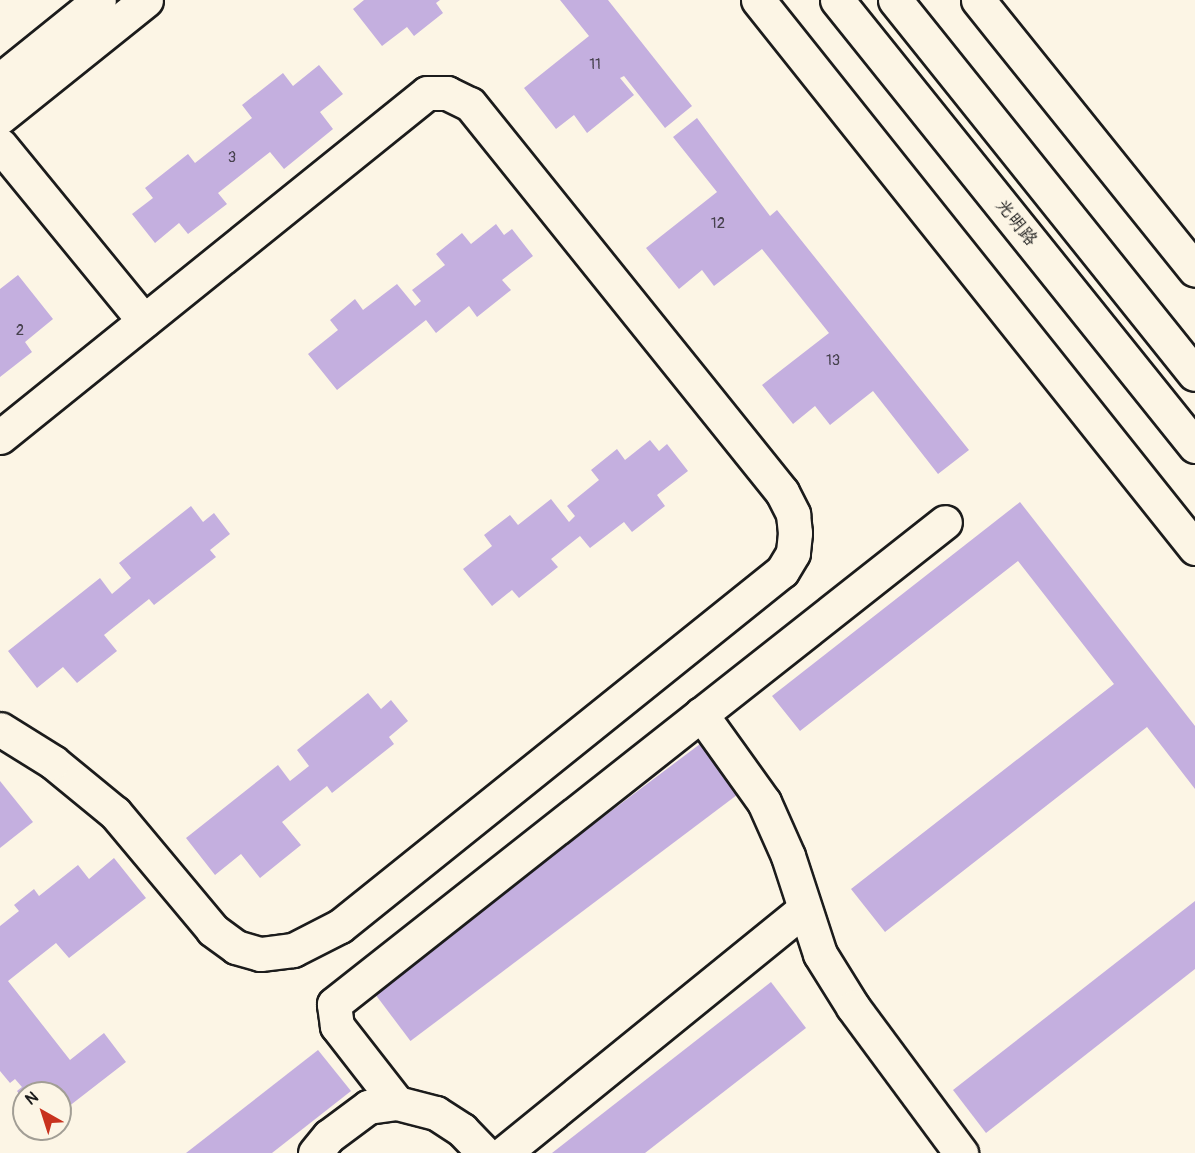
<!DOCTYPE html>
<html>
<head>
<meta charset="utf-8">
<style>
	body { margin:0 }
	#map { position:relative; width:1195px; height:1153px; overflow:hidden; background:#fcf5e5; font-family:Pangolin,"LXGW WenKai TC",sans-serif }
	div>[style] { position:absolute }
	.building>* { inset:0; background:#c4afdf; transform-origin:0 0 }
	.roads { filter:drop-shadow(2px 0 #1c1c1c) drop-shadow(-2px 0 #1c1c1c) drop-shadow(0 2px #1c1c1c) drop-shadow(0 -2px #1c1c1c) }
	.minor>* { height:33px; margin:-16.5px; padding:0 16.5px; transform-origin:16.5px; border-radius:16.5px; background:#fcf5e5 }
	.highway>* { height:33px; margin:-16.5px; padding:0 16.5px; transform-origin:16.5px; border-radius:16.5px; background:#fcf5e5 }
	span { translate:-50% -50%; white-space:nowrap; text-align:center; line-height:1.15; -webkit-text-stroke:5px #fcf5e5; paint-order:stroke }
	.number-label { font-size:15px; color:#46414d }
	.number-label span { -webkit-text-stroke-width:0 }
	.street-label { font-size:18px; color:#1c1c1c }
	.north { position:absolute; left:12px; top:1081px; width:60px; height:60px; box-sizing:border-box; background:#fcf5e5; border:2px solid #a29e95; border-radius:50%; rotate:321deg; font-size:16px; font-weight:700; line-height:24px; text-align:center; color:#1c1c1c }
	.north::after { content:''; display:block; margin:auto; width:21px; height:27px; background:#c8321e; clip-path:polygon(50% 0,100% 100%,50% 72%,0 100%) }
</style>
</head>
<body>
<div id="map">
	<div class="building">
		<i style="clip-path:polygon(364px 0,440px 0,436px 3px,443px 13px,414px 36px,407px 27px,382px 46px,353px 9px)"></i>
		<i style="clip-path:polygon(560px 0,608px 0,692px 106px,665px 128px,624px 76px,620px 78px,634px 95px,587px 133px,574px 115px,556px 129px,524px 88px,589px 36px)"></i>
		<i style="clip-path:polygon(319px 65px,343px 94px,320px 112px,333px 129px,284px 169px,270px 152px,218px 193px,227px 204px,188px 234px,179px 223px,155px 243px,132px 214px,153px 198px,145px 188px,188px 154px,195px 163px,252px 118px,242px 105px,283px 73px,293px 86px)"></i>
		<i style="clip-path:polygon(697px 118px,770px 216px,777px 210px,969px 450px,938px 474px,873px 391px,830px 425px,815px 406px,793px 424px,762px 385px,829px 333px,762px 249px,714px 286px,702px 270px,679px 289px,646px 248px,717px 192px,673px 137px)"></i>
		<i style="clip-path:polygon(496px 224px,504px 235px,512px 229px,533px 256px,502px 280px,511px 290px,477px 317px,469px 306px,436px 333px,426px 320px,337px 390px,308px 354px,338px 330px,330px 320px,355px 299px,363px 310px,397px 284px,415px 306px,421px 301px,412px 290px,445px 265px,436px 254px,462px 233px,471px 244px)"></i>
		<i style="clip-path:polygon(18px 275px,53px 319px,25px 342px,32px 352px,0 377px,0 289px)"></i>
		<i style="clip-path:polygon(650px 440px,659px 451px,667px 444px,688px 471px,657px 495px,665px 506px,632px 532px,624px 522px,590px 548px,580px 536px,551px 559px,558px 567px,519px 598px,512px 590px,492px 606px,463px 569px,492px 546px,484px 535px,510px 515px,518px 525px,551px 499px,569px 522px,575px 516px,567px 506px,599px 480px,591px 470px,617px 449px,625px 460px)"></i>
		<i style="clip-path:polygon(1020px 502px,1195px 726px,1195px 789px,1147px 727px,885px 932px,851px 889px,1114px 684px,1018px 561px,800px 731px,772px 696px)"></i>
		<i style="clip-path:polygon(191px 506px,203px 522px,214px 513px,230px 534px,210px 550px,216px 557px,154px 605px,149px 599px,104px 635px,117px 651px,77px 683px,63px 667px,37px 688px,8px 651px,100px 578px,112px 594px,131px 578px,119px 563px)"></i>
		<i style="clip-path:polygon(368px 693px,381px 709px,391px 700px,408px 721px,389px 737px,394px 744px,332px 793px,327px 786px,282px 822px,301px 845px,260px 878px,241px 854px,215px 875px,186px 838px,278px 765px,290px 781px,309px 766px,297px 750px)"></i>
		<i style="left:700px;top:744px;width:63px;height:410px;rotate:53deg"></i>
		<i style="clip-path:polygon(0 781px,33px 822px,0 848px)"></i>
		<i style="clip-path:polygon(114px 858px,146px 898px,69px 958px,56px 943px,8px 981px,70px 1060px,104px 1033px,126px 1062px,68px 1107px,60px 1101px,60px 1093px,24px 1093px,24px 1101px,17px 1091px,22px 1087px,15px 1079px,10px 1083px,0 1071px,0 926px,19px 911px,14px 905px,34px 889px,39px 896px,78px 865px,89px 879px)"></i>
		<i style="clip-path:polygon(1195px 901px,1195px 969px,986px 1133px,953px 1090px)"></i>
		<i style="clip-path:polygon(771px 982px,806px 1028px,645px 1153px,552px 1153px)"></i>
		<i style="clip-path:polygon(318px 1050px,351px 1091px,272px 1153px,186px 1153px)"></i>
	</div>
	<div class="roads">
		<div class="minor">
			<i style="left:758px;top:0;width:701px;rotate:51.43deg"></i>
			<i style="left:978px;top:0;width:346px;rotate:51.2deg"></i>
			<i style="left:0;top:80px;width:127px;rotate:-38.9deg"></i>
			<i style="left:0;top:117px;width:187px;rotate:-38.7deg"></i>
			<i style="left:0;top:145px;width:227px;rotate:50.7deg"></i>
			<i style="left:0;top:437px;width:548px;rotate:-38.86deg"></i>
			<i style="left:427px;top:93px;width:20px"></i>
			<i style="left:447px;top:93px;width:25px;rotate:26deg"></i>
			<i style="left:470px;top:104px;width:498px;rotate:51.2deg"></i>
			<i style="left:782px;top:492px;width:25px;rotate:63deg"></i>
			<i style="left:793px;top:514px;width:19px;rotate:84deg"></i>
			<i style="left:795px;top:533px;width:20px;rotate:96deg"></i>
			<i style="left:793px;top:553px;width:21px;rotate:121deg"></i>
			<i style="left:782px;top:571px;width:567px;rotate:141.23deg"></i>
			<i style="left:340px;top:926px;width:53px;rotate:152.9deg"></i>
			<i style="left:293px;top:950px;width:33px;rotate:173deg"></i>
			<i style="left:260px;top:954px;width:25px;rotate:-164deg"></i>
			<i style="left:236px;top:947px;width:29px;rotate:-144deg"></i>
			<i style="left:213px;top:930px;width:153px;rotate:-129.9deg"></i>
			<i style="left:115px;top:813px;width:80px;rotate:-140.6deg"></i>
			<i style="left:53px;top:762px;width:62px;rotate:-148.1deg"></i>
			<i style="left:701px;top:714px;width:108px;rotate:54.4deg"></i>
			<i style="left:764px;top:802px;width:59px;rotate:66deg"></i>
			<i style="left:788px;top:856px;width:103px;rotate:71.9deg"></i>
			<i style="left:820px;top:954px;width:62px;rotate:58.1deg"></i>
			<i style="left:853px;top:1007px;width:182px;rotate:53.5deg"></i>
			<i style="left:397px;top:1103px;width:40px;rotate:14.4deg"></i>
			<i style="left:436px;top:1113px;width:31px;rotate:33deg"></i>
			<i style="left:462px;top:1130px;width:32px;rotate:46deg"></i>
			<i style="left:315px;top:1153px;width:22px;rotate:-51deg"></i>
			<i style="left:329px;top:1136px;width:49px;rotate:-36.6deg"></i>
			<i style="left:368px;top:1107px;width:29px;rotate:-8deg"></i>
			<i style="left:397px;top:1103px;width:98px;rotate:-127.9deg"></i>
			<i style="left:337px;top:1026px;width:22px;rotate:-98deg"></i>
			<i style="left:334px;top:1004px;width:778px;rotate:-38.27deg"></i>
			<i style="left:504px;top:1153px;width:385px;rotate:-39.1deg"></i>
		</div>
		<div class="highway">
			<i style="left:837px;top:0;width:572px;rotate:51.25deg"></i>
			<i style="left:895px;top:0;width:479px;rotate:51.3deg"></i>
		</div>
	</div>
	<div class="number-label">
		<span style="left:595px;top:65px">11</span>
		<span style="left:232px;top:158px">3</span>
		<span style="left:718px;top:224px">12</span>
		<span style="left:20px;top:331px">2</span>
		<span style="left:833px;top:361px">13</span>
	</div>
	<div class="street-label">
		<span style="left:1016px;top:223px;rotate:51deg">光明路</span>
	</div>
	<div class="north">N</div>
</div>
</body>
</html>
